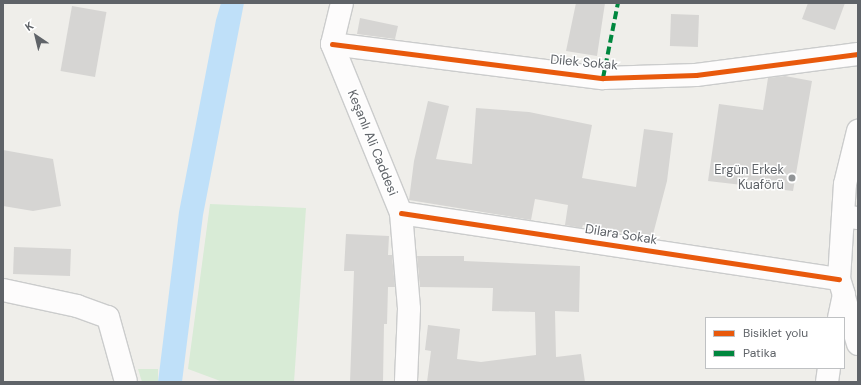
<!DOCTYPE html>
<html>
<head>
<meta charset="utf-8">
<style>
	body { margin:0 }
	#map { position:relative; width:861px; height:385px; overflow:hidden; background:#efeeea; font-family:"DM Sans",sans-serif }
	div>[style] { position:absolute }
	.green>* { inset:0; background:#d8ebd6 }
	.water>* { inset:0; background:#bfe0f9 }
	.building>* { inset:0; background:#d6d5d3; transform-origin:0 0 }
	.roads { filter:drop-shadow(1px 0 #cbcccc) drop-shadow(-1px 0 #cbcccc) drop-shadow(0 1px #cbcccc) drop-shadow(0 -1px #cbcccc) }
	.street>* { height:22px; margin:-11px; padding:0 11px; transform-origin:11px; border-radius:11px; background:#fdfcfc }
	.secondary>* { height:22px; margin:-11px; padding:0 11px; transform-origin:11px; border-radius:11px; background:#fdfcfc }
	.quiet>* { height:4px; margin-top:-2px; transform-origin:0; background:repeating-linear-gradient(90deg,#00873e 0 8px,transparent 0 12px) }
	.cycleway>* { height:5px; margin:-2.5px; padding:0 2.5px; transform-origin:2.5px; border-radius:2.5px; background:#e8590c }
	.dots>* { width:11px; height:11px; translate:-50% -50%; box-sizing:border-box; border:2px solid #fff; border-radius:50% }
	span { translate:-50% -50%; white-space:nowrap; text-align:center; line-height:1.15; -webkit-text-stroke:3px #fff; paint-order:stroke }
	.street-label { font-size:13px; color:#5f6368 }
	.poi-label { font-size:13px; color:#5f6368 }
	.right { translate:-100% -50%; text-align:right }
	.frame { position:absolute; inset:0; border:4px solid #5f6368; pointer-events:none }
	.legend { position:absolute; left:705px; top:317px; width:140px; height:52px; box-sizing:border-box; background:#fff; border:1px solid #bfc1c3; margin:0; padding:5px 7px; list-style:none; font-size:12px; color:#5f6368 }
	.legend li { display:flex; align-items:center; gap:8px; height:20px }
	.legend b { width:20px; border:1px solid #bfc1c3 }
	.north { position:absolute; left:16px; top:16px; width:40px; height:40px; -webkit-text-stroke:3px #fff; paint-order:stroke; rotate:325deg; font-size:11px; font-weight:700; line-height:16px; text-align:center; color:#5f6368 }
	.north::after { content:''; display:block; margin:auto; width:14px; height:18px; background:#5f6368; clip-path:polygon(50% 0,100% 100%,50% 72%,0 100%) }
</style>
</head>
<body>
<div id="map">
	<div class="green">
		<i style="clip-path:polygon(210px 204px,306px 208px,294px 382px,223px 382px,188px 369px)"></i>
		<i style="clip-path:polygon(138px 369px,158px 369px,158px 382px,142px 382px)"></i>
	</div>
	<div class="water">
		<i style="clip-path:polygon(221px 3px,244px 3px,203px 215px,182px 382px,158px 382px,179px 212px,216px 20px)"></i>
	</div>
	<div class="building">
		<i style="clip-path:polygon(576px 3px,605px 3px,597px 56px,566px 51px)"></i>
		<i style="clip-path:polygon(808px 3px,845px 3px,835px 30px,802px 19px)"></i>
		<i style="left:72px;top:6px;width:35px;height:66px;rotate:10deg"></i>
		<i style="left:671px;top:14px;width:28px;height:32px;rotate:2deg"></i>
		<i style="clip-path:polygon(360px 18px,398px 26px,395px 39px,357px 34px)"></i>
		<i style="clip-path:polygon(785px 76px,812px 81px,793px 191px,708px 181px,719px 104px,763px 110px,768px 78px)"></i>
		<i style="clip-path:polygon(428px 101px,449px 106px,436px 159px,472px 164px,476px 108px,529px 112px,592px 125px,582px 178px,636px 187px,644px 129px,673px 133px,667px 181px,652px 238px,583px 225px,582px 228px,565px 225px,568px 205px,535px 199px,531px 220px,409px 200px,414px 161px)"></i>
		<i style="clip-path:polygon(3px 150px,53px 159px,61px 206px,33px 211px,3px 206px)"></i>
		<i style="clip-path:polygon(346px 234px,389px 236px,388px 255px,392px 255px,395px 287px,388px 287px,387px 324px,384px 324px,383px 382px,350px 382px,354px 271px,344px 271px)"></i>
		<i style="left:14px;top:247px;width:57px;height:27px;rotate:2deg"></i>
		<i style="clip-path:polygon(417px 256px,464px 256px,464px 261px,580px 266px,579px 312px,555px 311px,556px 357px,581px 354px,585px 382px,427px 382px,431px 351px,425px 350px,428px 325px,460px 329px,457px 359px,481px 362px,536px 355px,535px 312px,492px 311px,493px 288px,420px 287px)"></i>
	</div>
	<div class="roads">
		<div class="street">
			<i style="left:332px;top:44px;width:273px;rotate:7.2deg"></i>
			<i style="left:603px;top:78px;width:93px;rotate:-1.8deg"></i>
			<i style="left:696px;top:75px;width:163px;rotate:-7.4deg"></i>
			<i style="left:401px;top:213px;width:443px;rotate:8.6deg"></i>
			<i style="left:843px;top:216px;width:15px;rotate:8deg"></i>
			<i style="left:3px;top:290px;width:76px;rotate:12.2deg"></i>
			<i style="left:77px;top:306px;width:33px;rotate:20deg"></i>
			<i style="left:108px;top:317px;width:67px;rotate:74.5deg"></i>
		</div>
		<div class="secondary">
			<i style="left:342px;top:3px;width:42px;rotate:103.7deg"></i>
			<i style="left:332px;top:44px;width:183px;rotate:67.8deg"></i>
			<i style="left:401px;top:213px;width:96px;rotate:85.2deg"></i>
			<i style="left:409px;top:309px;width:73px;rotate:92.4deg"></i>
			<i style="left:844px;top:297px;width:49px;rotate:73.4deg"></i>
			<i style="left:839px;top:318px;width:24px;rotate:-78deg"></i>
			<i style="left:844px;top:295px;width:17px;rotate:-107deg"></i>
			<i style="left:839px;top:279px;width:95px;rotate:-86.4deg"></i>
			<i style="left:845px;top:184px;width:55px;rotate:-76.2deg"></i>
			<i style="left:827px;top:382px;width:14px;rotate:-82deg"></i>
		</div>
	</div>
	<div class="quiet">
		<i style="left:603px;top:78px;width:76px;rotate:-78.7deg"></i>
	</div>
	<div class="cycleway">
		<i style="left:332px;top:44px;width:273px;rotate:7.2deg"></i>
		<i style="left:603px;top:78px;width:93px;rotate:-1.8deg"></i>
		<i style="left:696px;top:75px;width:163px;rotate:-7.4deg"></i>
		<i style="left:401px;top:213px;width:443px;rotate:8.6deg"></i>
	</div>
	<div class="dots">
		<i style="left:792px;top:178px;background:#919496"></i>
	</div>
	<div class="street-label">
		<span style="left:584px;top:63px;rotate:5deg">Dilek Sokak</span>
		<span style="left:372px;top:143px;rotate:68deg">Keşanlı Ali Caddesi</span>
		<span style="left:621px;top:235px;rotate:9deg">Dilara Sokak</span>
	</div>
	<div class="poi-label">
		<span class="right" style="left:784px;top:178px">Ergün Erkek<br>Kuaförü</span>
	</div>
	<div class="frame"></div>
	<ul class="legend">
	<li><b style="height:5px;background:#e8590c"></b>Bisiklet yolu</li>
	<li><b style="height:5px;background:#00873e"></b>Patika</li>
	</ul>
	<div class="north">K</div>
</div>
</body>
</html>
